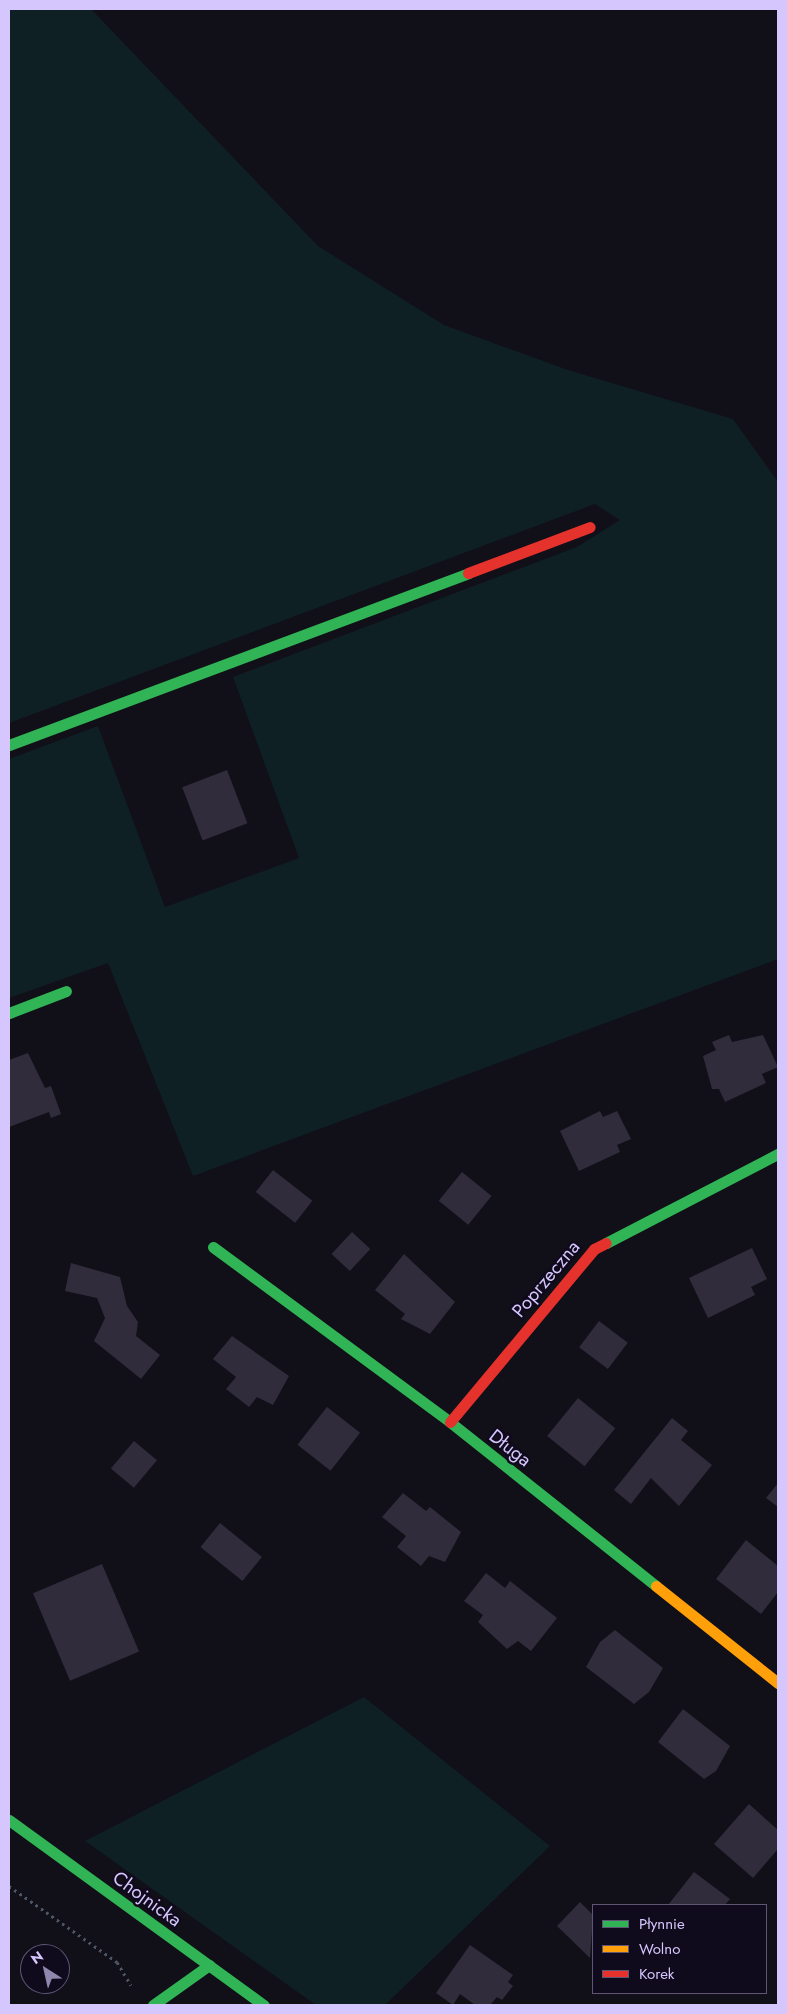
<!DOCTYPE html>
<html>
<head>
<meta charset="utf-8">
<style>
	body { margin:0 }
	#map { position:relative; width:787px; height:2014px; overflow:hidden; background:#110f18; font-family:Jost,sans-serif }
	div>[style] { position:absolute }
	.green>* { inset:0; background:#0e2024 }
	.building>* { inset:0; background:#302c3b; transform-origin:0 0 }
	.path>* { height:3px; margin-top:-1.5px; transform-origin:0; background:repeating-linear-gradient(90deg,#4c5665 0 2.5px,transparent 0 6.5px) }
	.fast>* { height:11px; margin:-5.5px; padding:0 5.5px; transform-origin:5.5px; border-radius:5.5px; background:#30b455 }
	.slow>* { height:11px; margin:-5.5px; padding:0 5.5px; transform-origin:5.5px; border-radius:5.5px; background:#ff9f0a }
	.jam>* { height:11px; margin:-5.5px; padding:0 5.5px; transform-origin:5.5px; border-radius:5.5px; background:#e5322d }
	span { translate:-50% -50%; white-space:nowrap; text-align:center; line-height:1.15; -webkit-text-stroke:5px #100b1c; paint-order:stroke }
	.street-label { font-size:19px; color:#d5c7fe }
	.frame { position:absolute; inset:0; border:10px solid #d5c7fe; pointer-events:none }
	.legend { position:absolute; left:592px; top:1904px; width:175px; height:90px; box-sizing:border-box; background:#100b1c; border:1px solid #5f5676; margin:0; padding:6px 9px; list-style:none; font-size:15px; color:#d5c7fe }
	.legend li { display:flex; align-items:center; gap:10px; height:25px }
	.legend b { width:25px; border:1px solid #5f5676 }
	.north { position:absolute; left:20px; top:1944px; width:50px; height:50px; box-sizing:border-box; background:#100b1c; border:1px solid #5f5676; border-radius:50%; rotate:325deg; font-size:14px; font-weight:700; line-height:20px; text-align:center; color:#d5c7fe }
	.north::after { content:''; display:block; margin:auto; width:18px; height:22px; background:#9087ae; clip-path:polygon(50% 0,100% 100%,50% 72%,0 100%) }
</style>
</head>
<body>
<div id="map">
	<div class="green">
		<i style="clip-path:polygon(9px 9px,91px 9px,318px 246px,444px 325px,568px 370px,733px 419px,778px 482px,778px 959px,193px 1176px,108px 963px,9px 998px,9px 759px,98px 726px,165px 907px,299px 858px,233px 677px,577px 547px,620px 520px,595px 504px,9px 723px)"></i>
		<i style="clip-path:polygon(364px 1697px,550px 1846px,385px 2005px,316px 2005px,85px 1841px)"></i>
	</div>
	<div class="building">
		<i style="left:227px;top:770px;width:57px;height:48px;rotate:69deg"></i>
		<i style="clip-path:polygon(729px 1035px,732px 1042px,763px 1035px,778px 1067px,762px 1074px,766px 1083px,725px 1102px,719px 1089px,712px 1089px,703px 1056px,716px 1050px,712px 1042px)"></i>
		<i style="clip-path:polygon(28px 1053px,45px 1088px,51px 1086px,61px 1114px,51px 1118px,49px 1112px,9px 1127px,9px 1060px)"></i>
		<i style="clip-path:polygon(600px 1111px,603px 1117px,617px 1111px,631px 1139px,617px 1145px,620px 1152px,579px 1171px,560px 1131px)"></i>
		<i style="left:273px;top:1170px;width:50px;height:28px;rotate:38deg"></i>
		<i style="left:462px;top:1172px;width:38px;height:37px;rotate:39deg"></i>
		<i style="left:352px;top:1232px;width:25px;height:30px;rotate:43deg"></i>
		<i style="clip-path:polygon(752px 1248px,767px 1279px,751px 1287px,755px 1295px,708px 1318px,689px 1278px)"></i>
		<i style="clip-path:polygon(404px 1254px,455px 1302px,430px 1334px,401px 1319px,405px 1314px,375px 1290px)"></i>
		<i style="clip-path:polygon(71px 1263px,120px 1277px,127px 1306px,138px 1322px,136px 1336px,160px 1355px,141px 1379px,94px 1341px,105px 1318px,97px 1298px,65px 1291px)"></i>
		<i style="left:599px;top:1321px;width:36px;height:33px;rotate:37deg"></i>
		<i style="clip-path:polygon(232px 1336px,289px 1376px,273px 1405px,257px 1397px,249px 1407px,226px 1389px,236px 1377px,213px 1359px)"></i>
		<i style="left:578px;top:1398px;width:48px;height:49px;rotate:39deg"></i>
		<i style="left:327px;top:1407px;width:42px;height:48px;rotate:38deg"></i>
		<i style="clip-path:polygon(672px 1418px,688px 1431px,681px 1440px,712px 1465px,679px 1506px,651px 1478px,631px 1504px,614px 1490px)"></i>
		<i style="left:134px;top:1441px;width:30px;height:36px;rotate:40deg"></i>
		<i style="clip-path:polygon(778px 1483px,778px 1507px,766px 1498px)"></i>
		<i style="clip-path:polygon(403px 1493px,426px 1511px,430px 1507px,461px 1532px,445px 1562px,429px 1556px,421px 1566px,397px 1547px,406px 1536px,382px 1517px)"></i>
		<i style="left:220px;top:1523px;width:54px;height:31px;rotate:39deg"></i>
		<i style="clip-path:polygon(746px 1540px,778px 1566px,778px 1592px,761px 1614px,716px 1579px)"></i>
		<i style="left:102px;top:1564px;width:95px;height:75px;rotate:67deg"></i>
		<i style="clip-path:polygon(486px 1573px,505px 1588px,510px 1581px,557px 1618px,531px 1651px,518px 1641px,507px 1649px,478px 1622px,483px 1615px,464px 1601px)"></i>
		<i style="clip-path:polygon(615px 1630px,663px 1668px,649px 1692px,634px 1704px,586px 1667px,600px 1642px)"></i>
		<i style="clip-path:polygon(683px 1709px,730px 1746px,716px 1771px,704px 1779px,658px 1742px)"></i>
		<i style="clip-path:polygon(749px 1804px,778px 1830px,778px 1849px,753px 1878px,714px 1844px)"></i>
		<i style="clip-path:polygon(694px 1872px,730px 1899px,725px 1905px,668px 1905px)"></i>
		<i style="clip-path:polygon(580px 1902px,593px 1915px,590px 1958px,557px 1926px)"></i>
		<i style="clip-path:polygon(470px 1945px,513px 1975px,508px 1982px,513px 1986px,502px 2000px,497px 1997px,490px 2005px,475px 2005px,460px 1994px,453px 2005px,436px 1993px)"></i>
	</div>
	<div class="path">
		<i style="left:9px;top:1886px;width:132px;rotate:35.1deg"></i>
		<i style="left:117px;top:1962px;width:27px;rotate:59deg"></i>
	</div>
	<div class="fast">
		<i style="left:9px;top:745px;width:490px;rotate:-20.5deg"></i>
		<i style="left:9px;top:1013px;width:61px;rotate:-21.1deg"></i>
		<i style="left:606px;top:1243px;width:194px;rotate:-27.4deg"></i>
		<i style="left:213px;top:1247px;width:295px;rotate:36.4deg"></i>
		<i style="left:450px;top:1422px;width:263px;rotate:38.5deg"></i>
		<i style="left:9px;top:1820px;width:315px;rotate:36deg"></i>
		<i style="left:153px;top:2005px;width:69px;rotate:-35.5deg"></i>
	</div>
	<div class="slow">
		<i style="left:656px;top:1586px;width:156px;rotate:38.5deg"></i>
	</div>
	<div class="jam">
		<i style="left:468px;top:573px;width:130px;rotate:-20.7deg"></i>
		<i style="left:450px;top:1422px;width:225px;rotate:-50.2deg"></i>
		<i style="left:594px;top:1249px;width:13px;rotate:-27deg"></i>
	</div>
	<div class="street-label">
		<span style="left:546px;top:1279px;rotate:-50deg">Poprzeczna</span>
		<span style="left:510px;top:1448px;rotate:38deg">Długa</span>
		<span style="left:147px;top:1899px;rotate:36deg">Chojnicka</span>
	</div>
	<div class="frame"></div>
	<ul class="legend">
	<li><b style="height:6px;background:#30b455"></b>Płynnie</li>
	<li><b style="height:6px;background:#ff9f0a"></b>Wolno</li>
	<li><b style="height:6px;background:#e5322d"></b>Korek</li>
	</ul>
	<div class="north">N</div>
</div>
</body>
</html>
